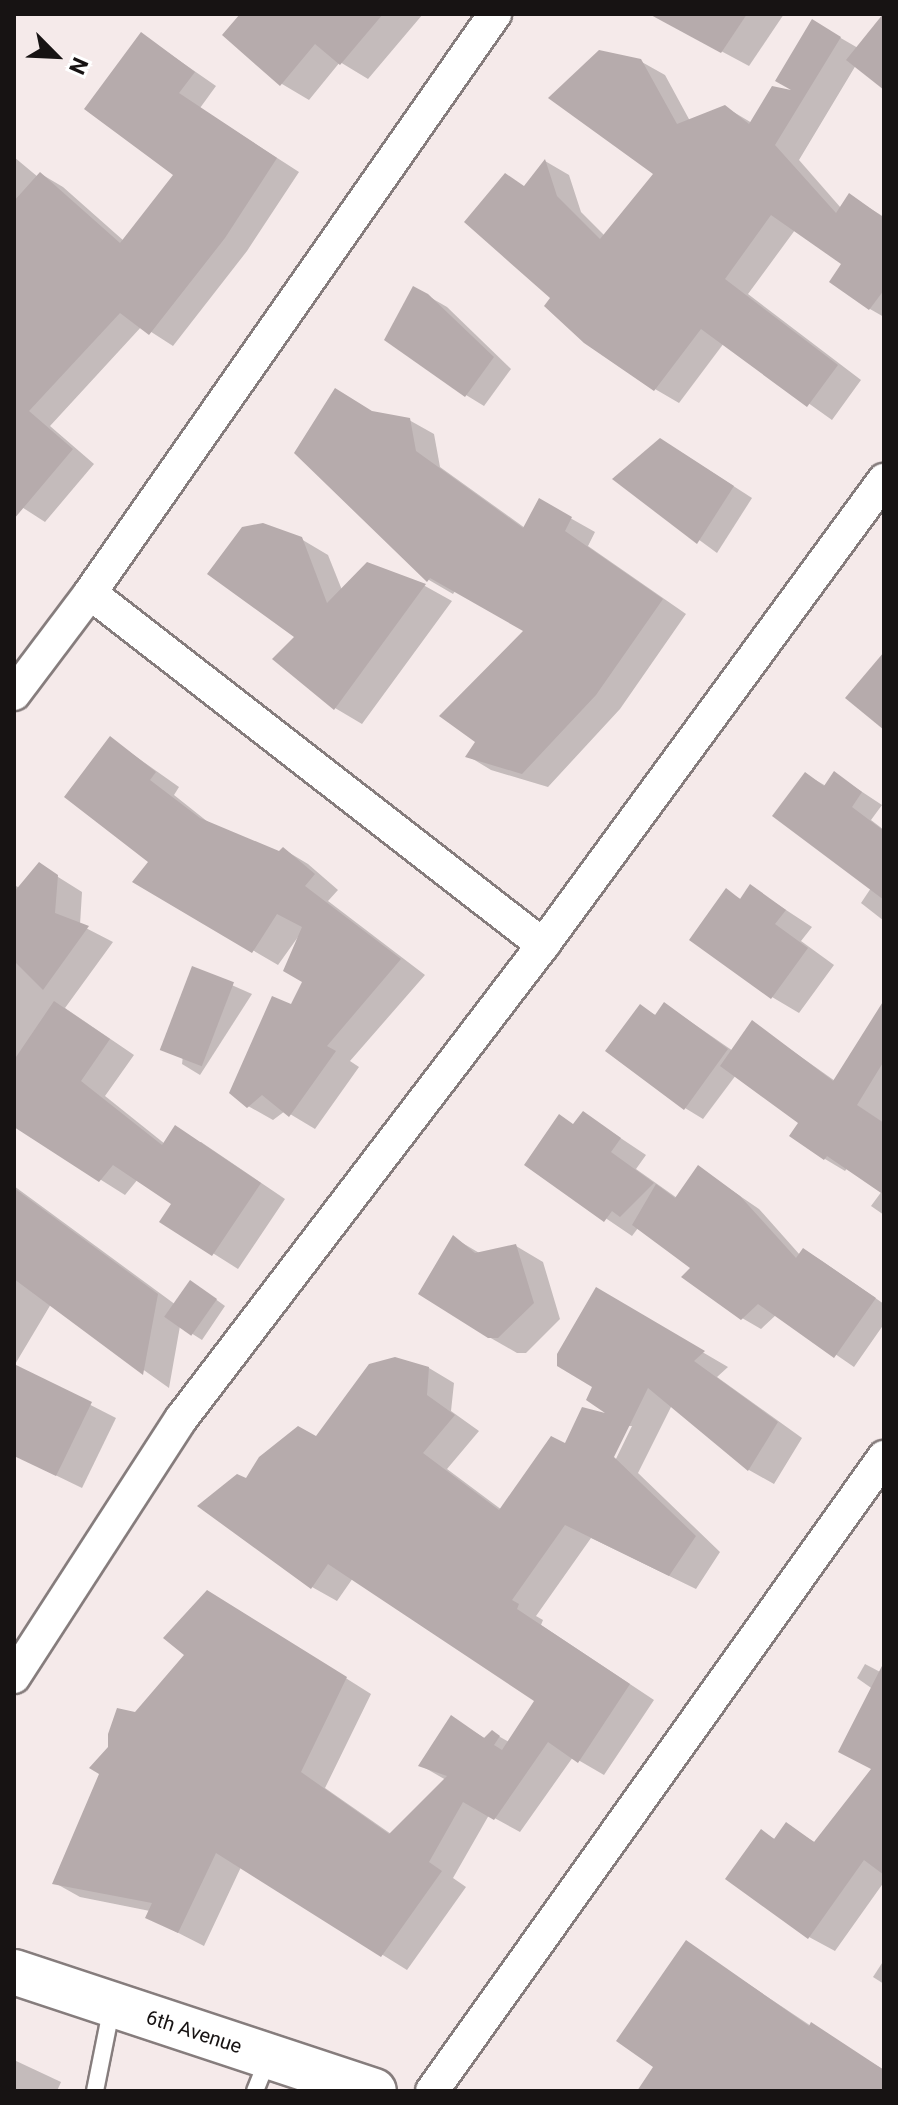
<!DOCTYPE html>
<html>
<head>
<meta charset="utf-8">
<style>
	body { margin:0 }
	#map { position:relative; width:898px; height:2105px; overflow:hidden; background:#f5eaea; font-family:Roboto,sans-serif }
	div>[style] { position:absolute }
	.shadow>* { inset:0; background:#0003 }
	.building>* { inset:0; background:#b6abac; transform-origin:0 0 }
	.roads { filter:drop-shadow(2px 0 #867d7d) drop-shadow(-2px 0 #867d7d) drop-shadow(0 2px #867d7d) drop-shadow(0 -2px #867d7d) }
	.lane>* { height:16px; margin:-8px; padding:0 8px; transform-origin:8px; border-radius:8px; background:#fff }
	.street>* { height:32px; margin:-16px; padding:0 16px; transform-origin:16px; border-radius:16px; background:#fff }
	.secondary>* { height:44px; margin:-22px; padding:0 22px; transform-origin:22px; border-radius:22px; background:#fff }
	span { translate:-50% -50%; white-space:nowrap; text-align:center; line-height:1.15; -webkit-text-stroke:6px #fff; paint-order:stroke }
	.street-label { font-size:20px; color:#171313 }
	.frame { position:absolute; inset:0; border:16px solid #171313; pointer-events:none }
	.north { position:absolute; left:16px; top:16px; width:80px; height:80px; -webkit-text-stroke:6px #fff; paint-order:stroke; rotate:114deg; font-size:22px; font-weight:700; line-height:32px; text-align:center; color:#171313 }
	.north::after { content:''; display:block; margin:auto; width:28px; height:36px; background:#171313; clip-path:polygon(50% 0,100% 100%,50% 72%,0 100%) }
</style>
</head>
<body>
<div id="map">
	<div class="shadow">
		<i style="clip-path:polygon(243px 14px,423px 14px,368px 79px,340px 62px,309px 100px,282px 84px)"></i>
		<i style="clip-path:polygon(652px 14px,784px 14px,749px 66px)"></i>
		<i style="clip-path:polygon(813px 22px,858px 48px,884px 22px,884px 88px,856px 65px,799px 160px,841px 208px,850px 196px,884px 217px,884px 317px,870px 309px,844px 263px,795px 230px,748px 294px,861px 380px,832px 420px,724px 343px,679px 403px,655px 389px,553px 298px,526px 187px,545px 161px,569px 175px,581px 212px,605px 236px,656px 174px,640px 61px,665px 75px,690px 121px,725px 107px,752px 123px,798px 93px)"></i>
		<i style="clip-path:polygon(141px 34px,216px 86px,200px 108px,299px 172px,247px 251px,173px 346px,142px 326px,50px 426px,94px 464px,45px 522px,14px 502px,14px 157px,38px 177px,41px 174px,63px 187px,124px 241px,176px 175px)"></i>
		<i style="clip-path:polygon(414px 288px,447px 307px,511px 369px,484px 406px,466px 395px)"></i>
		<i style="clip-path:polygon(373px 413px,409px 420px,434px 434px,440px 467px,525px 528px,540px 501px,595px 532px,588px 546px,686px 614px,620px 709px,548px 787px,491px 770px,468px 756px,478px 741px,526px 631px,455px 591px,453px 594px,429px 580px,296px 452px)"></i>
		<i style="clip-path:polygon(679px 451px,752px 498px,717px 553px,616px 479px)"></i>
		<i style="clip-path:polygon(301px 539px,328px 555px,342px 590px,368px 564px,425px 586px,452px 601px,362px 724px,335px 708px,297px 637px)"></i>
		<i style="clip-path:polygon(111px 739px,179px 787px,174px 795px,213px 826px,280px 853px,283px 849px,308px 864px,338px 890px,328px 901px,425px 975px,350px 1061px,359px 1067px,315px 1129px,285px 1111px,273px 1120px,248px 1106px,304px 981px,303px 930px,278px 965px,135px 881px,151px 862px)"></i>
		<i style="clip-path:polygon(805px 774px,826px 786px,835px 774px,882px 805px,871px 820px,884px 830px,884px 921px,861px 903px,871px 888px)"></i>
		<i style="clip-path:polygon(39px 865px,82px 892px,80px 925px,113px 942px,65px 1008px,134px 1055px,105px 1096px,165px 1144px,201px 1142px,285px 1199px,238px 1269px,162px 1221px,173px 1203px,138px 1179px,125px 1195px,14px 1125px,14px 885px,20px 888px)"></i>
		<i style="clip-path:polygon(751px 887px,812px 927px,801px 941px,834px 965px,799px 1013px,772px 997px,727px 891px,742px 900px)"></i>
		<i style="clip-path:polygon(193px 968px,252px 994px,200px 1075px,182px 1064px)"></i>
		<i style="clip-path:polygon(884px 1003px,884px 1215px,871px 1206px,882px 1191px,848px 1167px,845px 1171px,825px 1159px,801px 1122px,736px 1075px,703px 1119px,685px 1108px,641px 1007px,657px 1016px,665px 1004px,733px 1051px,753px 1023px,835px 1081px)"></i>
		<i style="clip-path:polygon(583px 1113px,646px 1155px,636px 1169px,677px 1198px,699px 1168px,759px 1209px,800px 1255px,804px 1250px,822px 1261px,884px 1304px,884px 1324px,854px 1367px,777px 1314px,761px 1329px,742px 1318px,694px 1268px,638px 1228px,632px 1236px,526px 1164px,575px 1125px)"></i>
		<i style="clip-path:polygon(14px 1186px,176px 1305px,200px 1288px,225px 1306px,202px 1340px,180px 1326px,169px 1388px,51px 1304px,14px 1366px)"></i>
		<i style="clip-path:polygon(454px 1238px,481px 1254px,516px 1246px,543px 1262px,560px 1319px,526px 1353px,517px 1353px,489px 1337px)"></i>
		<i style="clip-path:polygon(evenodd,596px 1290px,728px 1367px,717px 1377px,802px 1438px,774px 1484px,749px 1470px,672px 1405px,638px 1473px,720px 1552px,696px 1589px,591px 1538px,536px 1616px,543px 1620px,541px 1625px,654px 1700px,604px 1775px,573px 1757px,520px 1832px,489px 1815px,453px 1878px,466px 1887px,407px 1970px,241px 1867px,204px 1946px,147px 1917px,150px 1911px,80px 1897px,55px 1883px,136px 1714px,233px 1607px,371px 1694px,325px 1788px,391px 1834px,446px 1780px,420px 1765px,452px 1718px,486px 1739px,493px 1733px,509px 1742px,537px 1701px,353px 1578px,337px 1601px,312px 1587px,247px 1481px,429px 1368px,454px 1383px,451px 1411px,479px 1431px,447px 1469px,502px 1510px,565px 1446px,614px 1417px,595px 1386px,596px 1290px,628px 1426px,632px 1426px,612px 1467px,608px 1466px,628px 1426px)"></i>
		<i style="clip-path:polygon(14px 1366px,116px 1418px,82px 1488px,14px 1455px)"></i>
		<i style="clip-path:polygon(865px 1664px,884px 1674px,884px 1697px,857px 1678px)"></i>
		<i style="clip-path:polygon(884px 1756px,884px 1882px,835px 1951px,809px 1937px,762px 1831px,776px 1840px,786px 1825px,816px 1843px)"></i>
		<i style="clip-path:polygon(687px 1943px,811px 2026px,884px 2070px,884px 2091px,639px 2091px,656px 2067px)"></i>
		<i style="clip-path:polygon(884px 1960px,884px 1984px,873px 1977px)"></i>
		<i style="clip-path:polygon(14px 2060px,61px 2082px,57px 2091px,14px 2091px)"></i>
	</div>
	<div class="building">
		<i style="clip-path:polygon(240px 14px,383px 14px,340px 65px,315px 44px,280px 86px,222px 35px)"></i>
		<i style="clip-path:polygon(649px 14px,747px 14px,721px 53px)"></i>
		<i style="clip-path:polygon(883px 14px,884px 14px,884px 90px,846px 60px)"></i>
		<i style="clip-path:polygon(812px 19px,841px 37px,775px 145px,836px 213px,849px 193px,884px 218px,884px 290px,869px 310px,829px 282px,841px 264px,771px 215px,725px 279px,838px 365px,807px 407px,701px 329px,654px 391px,584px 343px,544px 306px,550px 298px,464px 222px,505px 173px,524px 186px,545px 159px,557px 196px,600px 239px,653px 174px,548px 98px,599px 50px,641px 59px,677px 124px,725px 105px,749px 124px,772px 86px,791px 90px,775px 81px)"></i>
		<i style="clip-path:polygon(141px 32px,195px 72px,179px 93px,277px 158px,225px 238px,149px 335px,120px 313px,29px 411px,73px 449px,14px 519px,14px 201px,40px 172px,120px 243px,173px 175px,84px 109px)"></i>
		<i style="clip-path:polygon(413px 286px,428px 294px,494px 357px,465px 397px,384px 340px)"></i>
		<i style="clip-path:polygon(335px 388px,372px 411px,410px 418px,416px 451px,523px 528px,539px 498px,572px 517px,565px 531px,663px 599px,596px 695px,522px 774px,465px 757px,475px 742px,439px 716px,523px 631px,430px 578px,427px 582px,294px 453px)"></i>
		<i style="clip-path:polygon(660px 438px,734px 486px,697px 544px,612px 479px)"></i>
		<i style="clip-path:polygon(263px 523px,302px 537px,327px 603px,367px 562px,426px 584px,334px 710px,272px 659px,294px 637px,207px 574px,242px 527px)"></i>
		<i style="clip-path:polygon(884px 652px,884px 730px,845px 698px)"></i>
		<i style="clip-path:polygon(110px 736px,156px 772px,150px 780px,200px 818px,279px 851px,283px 847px,315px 874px,305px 886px,401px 959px,327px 1046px,336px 1051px,289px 1117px,262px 1095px,247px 1108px,229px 1093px,272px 996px,291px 1004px,302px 982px,283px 971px,302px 927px,277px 914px,252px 953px,132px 882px,148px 862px,64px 797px)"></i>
		<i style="clip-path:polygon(834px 771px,862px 792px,852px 807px,884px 831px,884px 900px,772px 816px,805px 772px,824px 786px)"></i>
		<i style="clip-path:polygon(39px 862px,58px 875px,55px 913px,89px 926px,43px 990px,14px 961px,14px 892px)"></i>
		<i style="clip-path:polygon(750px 884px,786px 910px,775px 924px,808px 948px,771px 999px,689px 940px,726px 888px,740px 899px)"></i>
		<i style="left:192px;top:966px;width:45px;height:90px;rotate:21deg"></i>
		<i style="clip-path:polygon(884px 1000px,884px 1061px,857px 1105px,884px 1123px,884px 1195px,827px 1156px,824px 1160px,789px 1136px,798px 1123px,720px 1066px,752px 1020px,833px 1081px)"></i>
		<i style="clip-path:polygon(54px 1001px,110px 1039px,81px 1081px,162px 1145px,175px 1125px,261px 1183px,212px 1256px,159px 1222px,171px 1204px,113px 1165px,99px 1182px,14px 1127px,14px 1060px)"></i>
		<i style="clip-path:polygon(664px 1002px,728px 1049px,684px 1110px,605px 1051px,640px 1004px,655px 1015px)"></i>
		<i style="clip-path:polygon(583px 1111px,621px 1138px,611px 1152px,654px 1183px,620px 1217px,612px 1211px,604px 1222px,524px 1165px,559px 1114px,573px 1124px)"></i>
		<i style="clip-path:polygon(698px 1165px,740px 1196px,796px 1258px,803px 1248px,876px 1298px,834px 1358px,758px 1304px,741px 1320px,681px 1277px,690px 1268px,632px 1225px,656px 1184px,675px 1198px)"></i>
		<i style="clip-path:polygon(14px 1188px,158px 1294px,143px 1375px,14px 1279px)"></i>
		<i style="clip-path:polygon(453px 1235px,475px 1253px,516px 1244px,534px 1303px,498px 1338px,488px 1338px,418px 1294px)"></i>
		<i style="left:190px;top:1280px;width:33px;height:45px;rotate:35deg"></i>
		<i style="clip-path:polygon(596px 1287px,705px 1351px,694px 1361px,778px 1422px,748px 1471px,648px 1388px,614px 1457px,696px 1536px,669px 1576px,565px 1525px,512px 1600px,519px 1604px,517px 1609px,630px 1684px,578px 1763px,548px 1742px,494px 1820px,463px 1802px,429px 1862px,442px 1871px,381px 1957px,216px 1853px,178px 1933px,145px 1918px,152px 1903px,52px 1884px,99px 1774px,89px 1768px,108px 1747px,108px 1734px,117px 1708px,135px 1712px,184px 1655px,163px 1638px,207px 1590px,347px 1677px,301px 1772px,389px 1834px,447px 1776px,418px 1766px,451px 1715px,484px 1738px,492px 1730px,500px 1736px,494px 1745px,502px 1750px,534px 1701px,328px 1564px,311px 1589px,197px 1506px,237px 1474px,246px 1478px,259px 1457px,298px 1426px,316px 1436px,369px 1364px,395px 1357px,429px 1367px,427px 1395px,455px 1415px,423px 1453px,499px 1510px,551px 1436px,565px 1443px,582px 1407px,605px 1413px,586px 1400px,592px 1387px,557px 1366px,557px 1354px)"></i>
		<i style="clip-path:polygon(14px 1364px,92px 1402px,56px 1476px,14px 1456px)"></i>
		<i style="clip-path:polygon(884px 1662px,884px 1875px,864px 1860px,808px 1939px,725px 1879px,761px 1829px,774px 1839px,786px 1822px,814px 1842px,871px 1769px,838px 1752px)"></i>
		<i style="clip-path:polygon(686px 1940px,809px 2026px,811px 2022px,884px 2070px,884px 2091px,637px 2091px,653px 2067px,616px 2041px)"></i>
	</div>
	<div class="roads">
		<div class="lane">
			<i style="left:95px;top:2091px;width:87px;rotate:-78.7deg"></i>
			<i style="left:255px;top:2091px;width:35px;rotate:-68deg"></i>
		</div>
		<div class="street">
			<i style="left:90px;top:593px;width:574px;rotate:37.85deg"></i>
			<i style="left:14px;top:694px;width:126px;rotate:-53deg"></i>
			<i style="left:90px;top:593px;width:707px;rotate:-55.03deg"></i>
			<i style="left:14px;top:1677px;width:307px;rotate:-57.1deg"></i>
			<i style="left:181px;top:1419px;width:596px;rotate:-52.63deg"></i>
			<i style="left:543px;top:945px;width:577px;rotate:-53.75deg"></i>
			<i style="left:432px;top:2091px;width:779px;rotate:-54.51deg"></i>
		</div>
		<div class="secondary">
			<i style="left:14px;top:1972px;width:379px;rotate:18.3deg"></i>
		</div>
	</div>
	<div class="street-label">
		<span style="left:194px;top:2032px;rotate:18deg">6th Avenue</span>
	</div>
	<div class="frame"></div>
	<div class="north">N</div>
</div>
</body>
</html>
